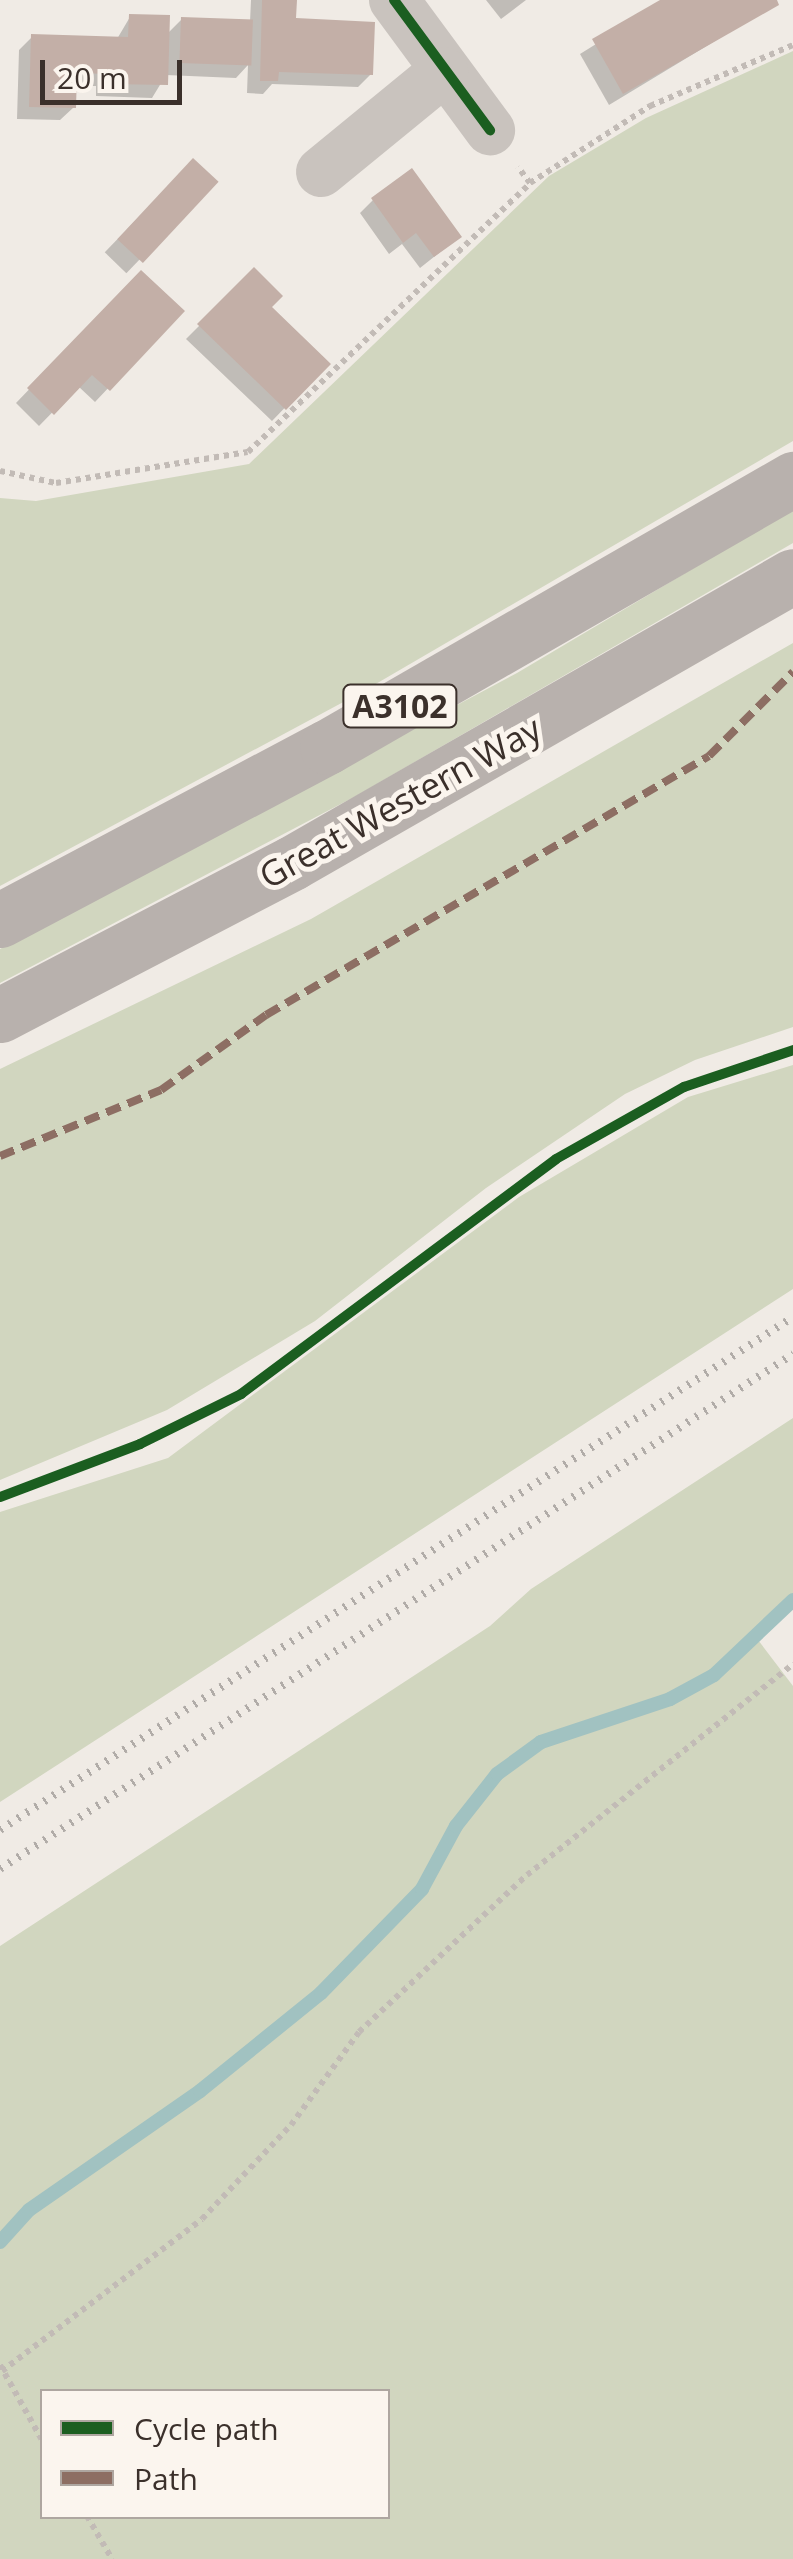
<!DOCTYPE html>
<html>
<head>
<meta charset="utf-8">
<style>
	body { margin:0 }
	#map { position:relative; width:793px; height:2559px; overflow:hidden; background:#f0ebe5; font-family:"Open Sans",sans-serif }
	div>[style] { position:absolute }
	.green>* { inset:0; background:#d1d6bf }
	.shadow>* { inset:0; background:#0003; transform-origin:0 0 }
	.stream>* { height:14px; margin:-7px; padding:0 7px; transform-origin:7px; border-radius:7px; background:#a1c2c1 }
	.building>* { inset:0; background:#c3afa7; transform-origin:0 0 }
	.path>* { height:6px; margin-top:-3px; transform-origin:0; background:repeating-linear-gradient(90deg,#c2bbb6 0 5px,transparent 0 10px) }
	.street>* { height:50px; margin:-25px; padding:0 25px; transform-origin:25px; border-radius:25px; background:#c9c3be }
	.primary>* { height:55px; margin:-27.5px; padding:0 27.5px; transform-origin:27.5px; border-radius:27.5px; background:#b8b1ad }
	.rail>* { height:8px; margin-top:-4px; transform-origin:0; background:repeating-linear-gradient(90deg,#b1aca8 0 2.5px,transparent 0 10.5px) }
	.quiet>* { height:8px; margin-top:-4px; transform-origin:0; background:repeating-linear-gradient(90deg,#8d6e63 0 15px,transparent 0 23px) }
	.cycleway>* { height:10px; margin:-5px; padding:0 5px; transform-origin:5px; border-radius:5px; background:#1b5e20 }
	span { translate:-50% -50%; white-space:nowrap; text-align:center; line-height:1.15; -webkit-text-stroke:10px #fbf5ee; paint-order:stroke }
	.shield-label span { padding:2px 8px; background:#fbf5ee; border:2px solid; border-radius:8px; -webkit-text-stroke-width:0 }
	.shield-label { font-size:32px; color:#3b302b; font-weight:700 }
	.street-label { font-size:35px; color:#3b302b }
	.legend { position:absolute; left:40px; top:2389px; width:350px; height:130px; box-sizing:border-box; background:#fbf5ee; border:2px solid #aea6a0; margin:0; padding:12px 18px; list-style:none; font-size:30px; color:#3b302b }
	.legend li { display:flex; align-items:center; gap:20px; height:50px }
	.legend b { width:50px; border:2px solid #aea6a0 }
	.scale { position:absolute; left:40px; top:60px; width:142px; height:45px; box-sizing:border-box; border:5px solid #3b302b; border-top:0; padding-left:12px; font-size:30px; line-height:35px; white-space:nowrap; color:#3b302b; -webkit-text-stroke:8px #fbf5ee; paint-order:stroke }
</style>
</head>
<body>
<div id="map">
	<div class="green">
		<i style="clip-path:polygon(793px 51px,793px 441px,362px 692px,0 886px,0 498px,36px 501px,249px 464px,549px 176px,646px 118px)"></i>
		<i style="clip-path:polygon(793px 509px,793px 543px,356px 796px,0 983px,0 949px,517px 673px)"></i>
		<i style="clip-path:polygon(793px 643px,793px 1027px,695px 1060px,625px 1094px,486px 1188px,315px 1321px,167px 1410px,0 1480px,0 1069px,311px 919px)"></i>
		<i style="clip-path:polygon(793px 1065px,793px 1289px,0 1802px,0 1512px,168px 1458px,519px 1197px,688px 1097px)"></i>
		<i style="clip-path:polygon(evenodd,793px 1418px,793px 1605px,755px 1636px,793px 1686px,793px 2559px,0 2559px,0 1946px,490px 1626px,531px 1589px,793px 1418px,42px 2392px,388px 2392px,388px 2516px,42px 2516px,42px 2392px)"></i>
	</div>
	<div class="shadow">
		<i style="clip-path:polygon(251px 0,294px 0,293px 21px,371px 74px,358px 87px,272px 84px,263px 94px,247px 93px,248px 65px,236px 78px,166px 75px,152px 98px,96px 96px,96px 86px,74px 86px,74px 107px,60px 120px,17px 119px,19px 50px,32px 37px,117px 39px,130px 17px,167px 34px,182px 19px,250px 22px)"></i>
		<i style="clip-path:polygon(486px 0,526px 0,501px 19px)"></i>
		<i style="clip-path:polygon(667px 0,776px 4px,609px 105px,580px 54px)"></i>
		<i style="left:193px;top:161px;width:30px;height:127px;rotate:44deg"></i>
		<i style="clip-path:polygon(373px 200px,459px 237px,420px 268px,402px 244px,389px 254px,360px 213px)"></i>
		<i style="clip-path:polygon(254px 271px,268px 307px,327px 364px,272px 421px,186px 339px)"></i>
		<i style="clip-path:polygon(141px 273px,181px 311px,95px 402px,78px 386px,39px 426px,16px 403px)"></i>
	</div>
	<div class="stream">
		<i style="left:0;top:2242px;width:43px;rotate:-47.8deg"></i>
		<i style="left:29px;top:2210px;width:208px;rotate:-34.8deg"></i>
		<i style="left:200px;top:2091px;width:156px;rotate:-39deg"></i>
		<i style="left:321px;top:1993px;width:145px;rotate:-45.8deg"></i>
		<i style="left:422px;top:1889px;width:72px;rotate:-61.6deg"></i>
		<i style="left:456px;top:1826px;width:66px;rotate:-51.7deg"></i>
		<i style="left:497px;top:1774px;width:54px;rotate:-36deg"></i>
		<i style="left:541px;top:1742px;width:136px;rotate:-18.4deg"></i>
		<i style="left:670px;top:1699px;width:50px;rotate:-28.6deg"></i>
		<i style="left:714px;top:1675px;width:109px;rotate:-43.5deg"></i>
	</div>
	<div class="building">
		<i style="clip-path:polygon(262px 0,297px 0,296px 18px,375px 22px,373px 75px,279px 72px,278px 81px,260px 81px)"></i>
		<i style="clip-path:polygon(660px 0,777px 0,779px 5px,623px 94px,592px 39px)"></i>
		<i style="clip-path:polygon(129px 14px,170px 15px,168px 85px,108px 84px,108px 74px,77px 73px,76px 108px,29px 107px,31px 34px,128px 37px)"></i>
		<i style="left:181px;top:17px;width:72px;height:46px;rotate:2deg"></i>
		<i style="left:193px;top:158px;width:35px;height:111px;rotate:43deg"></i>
		<i style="clip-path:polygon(412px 168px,462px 237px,434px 257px,416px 233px,403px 243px,371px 198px)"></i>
		<i style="clip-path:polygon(254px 267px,283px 296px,272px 307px,331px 364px,286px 410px,197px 324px)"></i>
		<i style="clip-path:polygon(141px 270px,185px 311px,110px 391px,92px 375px,54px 415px,27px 388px)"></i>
	</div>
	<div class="path">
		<i style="left:530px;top:183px;width:143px;rotate:-32.7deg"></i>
		<i style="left:650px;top:106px;width:155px;rotate:-23.1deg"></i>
		<i style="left:0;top:471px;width:57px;rotate:12.1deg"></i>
		<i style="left:56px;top:483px;width:194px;rotate:-9.2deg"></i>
		<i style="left:248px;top:452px;width:390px;rotate:-43.6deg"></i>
		<i style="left:530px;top:183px;width:20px;rotate:-127deg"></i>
		<i style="left:0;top:2365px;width:86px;rotate:60.8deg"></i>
		<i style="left:2px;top:2371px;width:251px;rotate:-37.2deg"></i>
		<i style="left:202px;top:2219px;width:129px;rotate:-46.6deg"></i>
		<i style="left:291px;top:2125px;width:115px;rotate:-53.8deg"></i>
		<i style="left:359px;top:2032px;width:230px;rotate:-43.1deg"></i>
		<i style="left:527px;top:1875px;width:340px;rotate:-38.4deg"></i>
		<i style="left:87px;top:2516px;width:50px;rotate:59.8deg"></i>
	</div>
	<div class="street">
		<i style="left:394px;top:0;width:162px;rotate:53.6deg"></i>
		<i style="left:321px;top:172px;width:158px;rotate:-39.3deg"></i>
	</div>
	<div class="primary">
		<i style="left:0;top:920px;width:370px;rotate:-27.9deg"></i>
		<i style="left:327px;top:747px;width:538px;rotate:-29.9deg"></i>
		<i style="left:0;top:1015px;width:329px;rotate:-27.5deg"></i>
		<i style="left:292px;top:863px;width:577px;rotate:-29.81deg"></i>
	</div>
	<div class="rail">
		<i style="left:0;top:1830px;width:944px;rotate:-32.9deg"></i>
		<i style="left:0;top:1869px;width:946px;rotate:-33deg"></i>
	</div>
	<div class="quiet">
		<i style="left:0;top:1156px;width:174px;rotate:-22.3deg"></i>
		<i style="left:161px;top:1090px;width:129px;rotate:-35.5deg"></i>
		<i style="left:266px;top:1015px;width:513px;rotate:-30.31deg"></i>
		<i style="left:709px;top:756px;width:119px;rotate:-45deg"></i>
	</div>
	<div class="cycleway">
		<i style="left:394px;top:0;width:162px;rotate:53.6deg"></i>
		<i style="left:0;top:1497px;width:150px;rotate:-20.7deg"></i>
		<i style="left:140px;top:1444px;width:113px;rotate:-26.3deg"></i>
		<i style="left:241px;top:1394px;width:393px;rotate:-36.7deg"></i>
		<i style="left:556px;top:1159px;width:147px;rotate:-29.4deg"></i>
		<i style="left:684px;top:1087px;width:115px;rotate:-18.7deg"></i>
	</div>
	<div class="shield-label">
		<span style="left:400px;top:706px">A3102</span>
	</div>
	<div class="street-label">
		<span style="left:400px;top:802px;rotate:-29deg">Great Western Way</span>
	</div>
	<ul class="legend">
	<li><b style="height:12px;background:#1b5e20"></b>Cycle path</li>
	<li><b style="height:12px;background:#8d6e63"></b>Path</li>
	</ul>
	<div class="scale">20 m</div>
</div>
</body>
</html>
